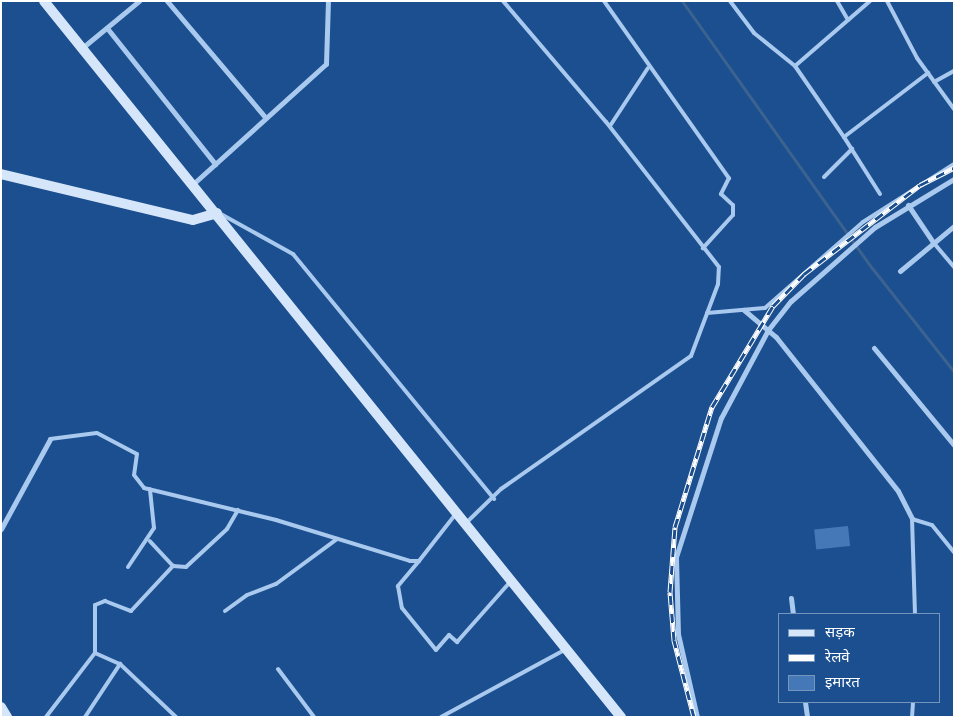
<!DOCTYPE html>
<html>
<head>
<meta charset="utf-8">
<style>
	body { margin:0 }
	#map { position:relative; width:955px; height:718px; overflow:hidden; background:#1b4f8f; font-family:Mulish,"Noto Sans Devanagari",sans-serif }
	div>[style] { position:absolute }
	.stream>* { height:3px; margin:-1.5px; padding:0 1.5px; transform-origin:1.5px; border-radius:1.5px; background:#3c6290 }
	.building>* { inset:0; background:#4478b7; transform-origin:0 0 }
	.lane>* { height:4px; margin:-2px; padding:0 2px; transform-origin:2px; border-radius:2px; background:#a9c9ee }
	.street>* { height:5px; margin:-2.5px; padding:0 2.5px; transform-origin:2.5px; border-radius:2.5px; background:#a9c9ee }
	.secondary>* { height:10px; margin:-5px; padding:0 5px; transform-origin:5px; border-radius:5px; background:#d6e6fa }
	.rail>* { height:5px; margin-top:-2.5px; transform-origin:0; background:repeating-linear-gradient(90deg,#1b4f8f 0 9px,#fff 0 18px); box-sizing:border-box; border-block:1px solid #fff }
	span { translate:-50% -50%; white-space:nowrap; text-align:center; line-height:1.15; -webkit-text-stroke:4px #1b4f8f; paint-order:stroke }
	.frame { position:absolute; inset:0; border:2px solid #fff; pointer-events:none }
	.legend { position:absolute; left:778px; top:613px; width:162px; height:90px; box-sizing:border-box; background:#1b4f8f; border:1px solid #7695bc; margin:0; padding:6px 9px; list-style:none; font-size:15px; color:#fff }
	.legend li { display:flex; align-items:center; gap:10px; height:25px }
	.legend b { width:25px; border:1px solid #7695bc }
</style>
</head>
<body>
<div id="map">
	<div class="stream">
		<i style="left:682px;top:1px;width:328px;rotate:54.6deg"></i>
		<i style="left:872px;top:268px;width:132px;rotate:51.7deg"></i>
	</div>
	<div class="building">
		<i style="left:848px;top:526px;width:20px;height:34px;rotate:84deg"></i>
	</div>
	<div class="lane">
		<i style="left:604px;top:1px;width:217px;rotate:54.8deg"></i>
		<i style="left:729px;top:178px;width:18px;rotate:117deg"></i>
		<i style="left:721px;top:194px;width:16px;rotate:43deg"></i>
		<i style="left:733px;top:205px;width:10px;rotate:90deg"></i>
		<i style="left:733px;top:215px;width:45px;rotate:132.3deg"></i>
		<i style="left:730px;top:1px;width:40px;rotate:53deg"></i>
		<i style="left:754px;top:33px;width:53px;rotate:38.8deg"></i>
		<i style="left:795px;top:66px;width:99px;rotate:-40.9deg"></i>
		<i style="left:837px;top:1px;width:22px;rotate:60deg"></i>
		<i style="left:887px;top:1px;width:64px;rotate:62.2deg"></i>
		<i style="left:917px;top:58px;width:63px;rotate:54deg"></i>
		<i style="left:795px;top:66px;width:86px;rotate:55.4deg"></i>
		<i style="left:934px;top:82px;width:23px;rotate:-29deg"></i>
		<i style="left:610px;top:126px;width:69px;rotate:-56.8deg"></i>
		<i style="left:824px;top:177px;width:40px;rotate:-45deg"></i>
		<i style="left:880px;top:194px;width:67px;rotate:-122.3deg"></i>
		<i style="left:844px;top:137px;width:106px;rotate:-37.3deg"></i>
		<i style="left:219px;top:213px;width:85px;rotate:29deg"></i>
		<i style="left:293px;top:254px;width:317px;rotate:50.6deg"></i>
		<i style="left:933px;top:242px;width:33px;rotate:50deg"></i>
		<i style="left:707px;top:313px;width:58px;rotate:-4.9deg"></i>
		<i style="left:765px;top:308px;width:130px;rotate:-41.3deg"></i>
		<i style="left:863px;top:222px;width:108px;rotate:-32.5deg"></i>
		<i style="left:50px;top:439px;width:47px;rotate:-7.3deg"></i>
		<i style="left:97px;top:433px;width:45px;rotate:27.7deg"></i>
		<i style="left:137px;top:454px;width:21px;rotate:98deg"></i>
		<i style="left:134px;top:475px;width:16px;rotate:52deg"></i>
		<i style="left:144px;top:488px;width:136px;rotate:13.6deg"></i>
		<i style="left:276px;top:520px;width:140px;rotate:17deg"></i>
		<i style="left:410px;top:561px;width:9px"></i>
		<i style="left:419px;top:561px;width:58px;rotate:-52deg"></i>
		<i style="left:466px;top:523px;width:49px;rotate:-44.2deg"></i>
		<i style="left:501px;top:489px;width:232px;rotate:-35deg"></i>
		<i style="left:691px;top:356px;width:77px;rotate:-69.4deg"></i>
		<i style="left:718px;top:284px;width:17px;rotate:-87deg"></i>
		<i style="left:719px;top:267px;width:184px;rotate:-127.9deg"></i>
		<i style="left:606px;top:122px;width:159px;rotate:-130.4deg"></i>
		<i style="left:419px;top:561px;width:33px;rotate:130deg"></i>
		<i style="left:398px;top:586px;width:22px;rotate:80deg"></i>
		<i style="left:402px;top:608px;width:54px;rotate:51deg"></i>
		<i style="left:436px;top:650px;width:20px;rotate:-49deg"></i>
		<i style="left:449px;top:635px;width:11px;rotate:41deg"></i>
		<i style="left:457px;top:642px;width:81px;rotate:-48.5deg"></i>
		<i style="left:173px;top:566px;width:13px;rotate:4deg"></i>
		<i style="left:186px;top:567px;width:56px;rotate:-42.8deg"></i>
		<i style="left:227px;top:529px;width:22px;rotate:-60deg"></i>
		<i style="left:128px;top:567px;width:47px;rotate:-56.3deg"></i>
		<i style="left:154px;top:528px;width:39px;rotate:-96deg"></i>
		<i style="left:225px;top:611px;width:27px;rotate:-36deg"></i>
		<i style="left:247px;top:595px;width:31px;rotate:-21deg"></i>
		<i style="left:276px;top:584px;width:76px;rotate:-36.4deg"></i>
		<i style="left:915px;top:614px;width:95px;rotate:-91.8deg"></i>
		<i style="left:912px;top:519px;width:21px;rotate:17deg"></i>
		<i style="left:932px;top:525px;width:35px;rotate:51deg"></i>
		<i style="left:95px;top:653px;width:27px;rotate:24deg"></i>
		<i style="left:278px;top:669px;width:60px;rotate:53.1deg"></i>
		<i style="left:46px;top:717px;width:81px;rotate:-52.6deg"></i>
		<i style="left:95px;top:653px;width:48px;rotate:-90deg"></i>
		<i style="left:95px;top:605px;width:11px;rotate:-22deg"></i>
		<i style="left:105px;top:601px;width:28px;rotate:21deg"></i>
		<i style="left:131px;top:611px;width:62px;rotate:-47deg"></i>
		<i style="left:173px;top:566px;width:34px;rotate:-133deg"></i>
		<i style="left:85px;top:717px;width:64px;rotate:-56.6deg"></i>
		<i style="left:120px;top:664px;width:77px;rotate:43.4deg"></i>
		<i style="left:441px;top:717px;width:142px;rotate:-28.5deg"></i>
		<i style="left:912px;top:717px;width:15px;rotate:-86deg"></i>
	</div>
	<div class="street">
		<i style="left:167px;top:1px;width:153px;rotate:49.8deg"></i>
		<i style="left:107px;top:28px;width:174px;rotate:51.5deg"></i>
		<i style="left:82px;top:48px;width:74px;rotate:-39.5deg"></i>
		<i style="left:193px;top:184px;width:179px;rotate:-42.1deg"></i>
		<i style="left:326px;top:64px;width:63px;rotate:-88.2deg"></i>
		<i style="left:908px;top:205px;width:45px;rotate:56deg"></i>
		<i style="left:900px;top:271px;width:70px;rotate:-39.8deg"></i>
		<i style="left:744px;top:310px;width:42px;rotate:40.2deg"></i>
		<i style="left:776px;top:337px;width:196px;rotate:51.6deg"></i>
		<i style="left:898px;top:491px;width:31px;rotate:63deg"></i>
		<i style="left:874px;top:348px;width:126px;rotate:50.5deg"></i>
		<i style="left:1px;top:529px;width:102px;rotate:-61.4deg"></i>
		<i style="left:791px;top:598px;width:16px;rotate:83deg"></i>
		<i style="left:805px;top:702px;width:15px;rotate:82deg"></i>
		<i style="left:697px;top:717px;width:85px;rotate:-102.9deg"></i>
		<i style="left:678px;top:634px;width:77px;rotate:-91.5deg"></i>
		<i style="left:676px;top:557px;width:146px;rotate:-72.1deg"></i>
		<i style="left:721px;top:418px;width:100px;rotate:-61.9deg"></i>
		<i style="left:768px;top:330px;width:37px;rotate:-52deg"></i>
		<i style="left:791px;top:301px;width:112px;rotate:-41.4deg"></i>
		<i style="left:875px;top:227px;width:92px;rotate:-31.3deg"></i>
	</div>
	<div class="secondary">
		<i style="left:44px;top:1px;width:920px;rotate:51.14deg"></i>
		<i style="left:1px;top:174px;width:197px;rotate:13.5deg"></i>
		<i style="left:193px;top:220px;width:25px;rotate:-16deg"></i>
		<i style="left:1px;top:707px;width:12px;rotate:59deg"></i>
	</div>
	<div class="rail">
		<i style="left:694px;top:717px;width:80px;rotate:-104.6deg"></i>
		<i style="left:674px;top:640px;width:48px;rotate:-94.8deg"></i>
		<i style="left:670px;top:592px;width:65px;rotate:-85.6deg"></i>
		<i style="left:675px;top:527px;width:126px;rotate:-72.9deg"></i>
		<i style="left:712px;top:407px;width:118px;rotate:-58.9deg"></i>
		<i style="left:773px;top:306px;width:45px;rotate:-45.9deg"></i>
		<i style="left:804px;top:274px;width:146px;rotate:-37.5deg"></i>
		<i style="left:920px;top:185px;width:38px;rotate:-27deg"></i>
	</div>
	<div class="frame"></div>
	<ul class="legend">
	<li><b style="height:6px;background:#d6e6fa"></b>सड़क</li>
	<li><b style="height:6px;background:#fff"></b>रेलवे</li>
	<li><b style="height:14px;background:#4478b7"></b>इमारत</li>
	</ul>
</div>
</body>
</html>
